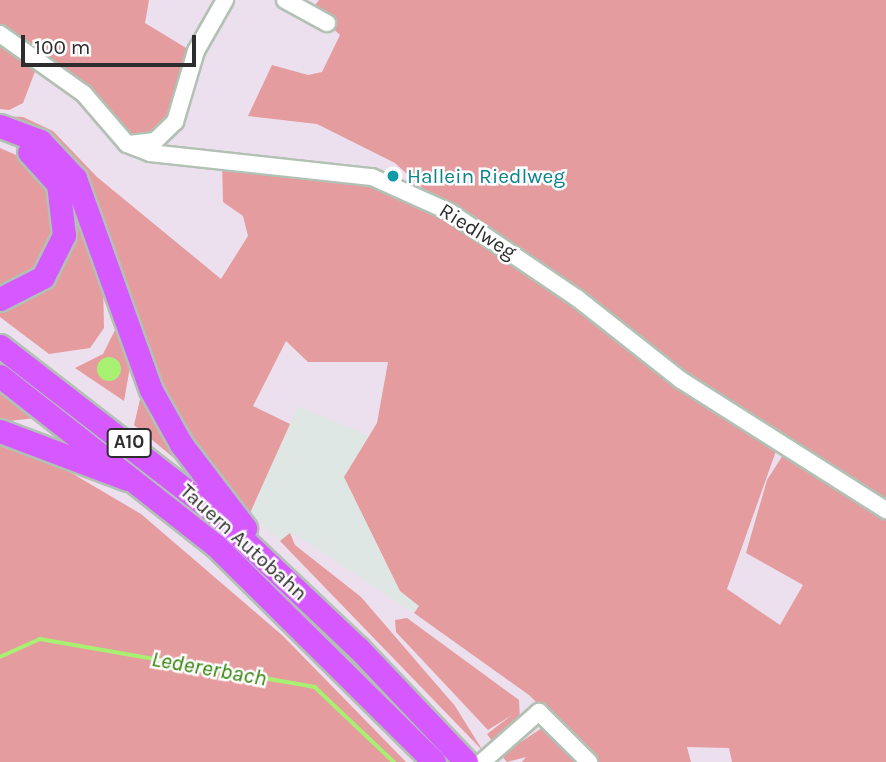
<!DOCTYPE html>
<html>
<head>
<meta charset="utf-8">
<style>
	body { margin:0 }
	#map { position:relative; width:886px; height:762px; overflow:hidden; background:#ecdfee; font-family:Karla,sans-serif }
	div>[style] { position:absolute }
	.industrial>* { inset:0; background:#dfe7e4 }
	.green>* { inset:0; background:#e49c9e }
	.water>* { inset:0; background:#a7f072 }
	.round { border-radius:50% }
	.stream>* { height:3.5px; margin:-1.75px; padding:0 1.75px; transform-origin:1.75px; border-radius:1.75px; background:#a7f072 }
	.roads { filter:drop-shadow(2px 0 #b3c0b4) drop-shadow(-2px 0 #b3c0b4) drop-shadow(0 2px #b3c0b4) drop-shadow(0 -2px #b3c0b4) }
	.minor>* { height:16px; margin:-8px; padding:0 8px; transform-origin:8px; border-radius:8px; background:#fff }
	.highway>* { height:23px; margin:-11.5px; padding:0 11.5px; transform-origin:11.5px; border-radius:11.5px; background:#d559ff }
	.dots>* { width:19px; height:19px; translate:-50% -50%; box-sizing:border-box; border:4px solid #fff; border-radius:50% }
	span { translate:-50% -50%; white-space:nowrap; text-align:center; line-height:1.15; -webkit-text-stroke:5px #fff; paint-order:stroke }
	.shield-label span { padding:2px 5px; background:#fff; border:2px solid; border-radius:5px; -webkit-text-stroke-width:0 }
	.shield-label { font-size:19px; color:#2d2d2d; font-weight:700 }
	.culture-label { font-size:21px; color:#0d838f }
	.left { translate:0 -50%; text-align:left }
	.street-label { font-size:21px; color:#2d2d2d }
	.water-label { font-size:23px; color:#36830e; font-style:italic }
	.scale { position:absolute; left:21px; top:35px; width:175px; height:32px; box-sizing:border-box; border:4px solid #2d2d2d; border-top:0; padding-left:9px; font-size:21px; line-height:24px; white-space:nowrap; color:#2d2d2d; -webkit-text-stroke:5px #fff; paint-order:stroke }
</style>
</head>
<body>
<div id="map">
	<div class="industrial">
		<i style="clip-path:polygon(298px 406px,370px 436px,344px 477px,400px 591px,420px 606px,414px 613px,309px 543px,290px 533px,280px 541px,250px 513px)"></i>
	</div>
	<div class="green">
		<i style="clip-path:polygon(0 0,149px 0,145px 23px,191px 51px,178px 105px,157px 134px,135px 140px,0 30px)"></i>
		<i style="clip-path:polygon(319px 0,886px 0,886px 506px,701px 389px,440px 204px,395px 163px,317px 124px,248px 116px,272px 65px,308px 75px,322px 72px,340px 35px,312px 9px)"></i>
		<i style="clip-path:polygon(0 39px,36px 69px,23px 103px,9px 110px,0 109px)"></i>
		<i style="clip-path:polygon(0 116px,23px 117px,53px 131px,97px 177px,221px 279px,248px 236px,243px 216px,223px 202px,222px 161px,375px 181px,451px 216px,769px 442px,776px 451px,727px 589px,780px 625px,803px 585px,746px 553px,767px 480px,783px 455px,886px 512px,886px 762px,732px 762px,729px 748px,687px 747px,691px 762px,597px 762px,529px 695px,414px 613px,419px 606px,400px 591px,344px 477px,377px 423px,388px 362px,308px 362px,286px 341px,253px 406px,290px 424px,250px 513px,204px 458px,161px 383px,91px 187px,72px 162px)"></i>
		<i style="clip-path:polygon(0 148px,32px 162px,51px 184px,58px 233px,44px 264px,0 291px)"></i>
		<i style="clip-path:polygon(71px 208px,103px 280px,104px 328px,90px 348px,49px 354px,0 317px,0 304px,19px 299px)"></i>
		<i style="clip-path:polygon(117px 326px,130px 367px,124px 401px,75px 368px,103px 354px)"></i>
		<i style="clip-path:polygon(143px 387px,191px 472px,134px 425px)"></i>
		<i style="clip-path:polygon(0 392px,36px 418px,0 422px)"></i>
		<i style="clip-path:polygon(0 446px,58px 465px,141px 514px,283px 636px,406px 762px,0 762px)"></i>
		<i style="clip-path:polygon(290px 533px,295px 545px,361px 597px,455px 706px,483px 751px,280px 541px)"></i>
		<i style="clip-path:polygon(407px 618px,519px 700px,520px 721px,495px 745px,487px 734px,512px 715px,488px 730px,396px 632px,395px 620px)"></i>
		<i style="clip-path:polygon(545px 726px,586px 762px,522px 762px,526px 757px,507px 762px,501px 755px)"></i>
	</div>
	<div class="water">
		<i class="round" style="left:97px;top:357px;width:24px;height:24px"></i>
	</div>
	<div class="stream">
		<i style="left:0;top:657px;width:44px;rotate:-24.2deg"></i>
		<i style="left:40px;top:639px;width:279px;rotate:9.9deg"></i>
		<i style="left:315px;top:687px;width:109px;rotate:43.5deg"></i>
	</div>
	<div class="roads">
		<div class="minor">
			<i style="left:285px;top:0;width:48px;rotate:28.7deg"></i>
			<i style="left:0;top:34px;width:103px;rotate:35.5deg"></i>
			<i style="left:84px;top:94px;width:66px;rotate:49.3deg"></i>
			<i style="left:127px;top:144px;width:25px;rotate:21deg"></i>
			<i style="left:150px;top:153px;width:223px;rotate:6.2deg"></i>
			<i style="left:372px;top:177px;width:85px;rotate:24.2deg"></i>
			<i style="left:450px;top:212px;width:153px;rotate:34.1deg"></i>
			<i style="left:577px;top:298px;width:132px;rotate:38.3deg"></i>
			<i style="left:681px;top:380px;width:243px;rotate:32.4deg"></i>
			<i style="left:129px;top:144px;width:26px;rotate:-7deg"></i>
			<i style="left:155px;top:141px;width:28px;rotate:-44deg"></i>
			<i style="left:175px;top:122px;width:74px;rotate:-73.5deg"></i>
			<i style="left:196px;top:51px;width:59px;rotate:-60.4deg"></i>
			<i style="left:482px;top:762px;width:76px;rotate:-41.3deg"></i>
			<i style="left:539px;top:712px;width:71px;rotate:45deg"></i>
		</div>
		<div class="highway">
			<i style="left:0;top:126px;width:43px;rotate:20.6deg"></i>
			<i style="left:40px;top:141px;width:51px;rotate:46.6deg"></i>
			<i style="left:75px;top:178px;width:225px;rotate:70.3deg"></i>
			<i style="left:151px;top:390px;width:62px;rotate:60.9deg"></i>
			<i style="left:181px;top:444px;width:106px;rotate:52.7deg"></i>
			<i style="left:0;top:299px;width:48px;rotate:-27.1deg"></i>
			<i style="left:43px;top:277px;width:47px;rotate:-63.4deg"></i>
			<i style="left:64px;top:235px;width:51px;rotate:-96.7deg"></i>
			<i style="left:58px;top:184px;width:43px;rotate:-132.2deg"></i>
			<i style="left:0;top:346px;width:272px;rotate:37.8deg"></i>
			<i style="left:215px;top:513px;width:197px;rotate:43.4deg"></i>
			<i style="left:358px;top:648px;width:157px;rotate:46.5deg"></i>
			<i style="left:0;top:376px;width:273px;rotate:38.2deg"></i>
			<i style="left:215px;top:545px;width:308px;rotate:44.7deg"></i>
			<i style="left:0;top:431px;width:136px;rotate:20.7deg"></i>
		</div>
	</div>
	<div class="dots">
		<i style="left:393px;top:176px;background:#0f9aa8"></i>
	</div>
	<div class="shield-label">
		<span style="left:129px;top:443px">A10</span>
	</div>
	<div class="culture-label">
		<span class="left" style="left:407px;top:176px">Hallein Riedlweg</span>
	</div>
	<div class="street-label">
		<span style="left:478px;top:231px;rotate:32deg">Riedlweg</span>
		<span style="left:244px;top:542px;rotate:42deg">Tauern Autobahn</span>
	</div>
	<div class="water-label">
		<span style="left:209px;top:669px;rotate:10deg">Ledererbach</span>
	</div>
	<div class="scale">100 m</div>
</div>
</body>
</html>
